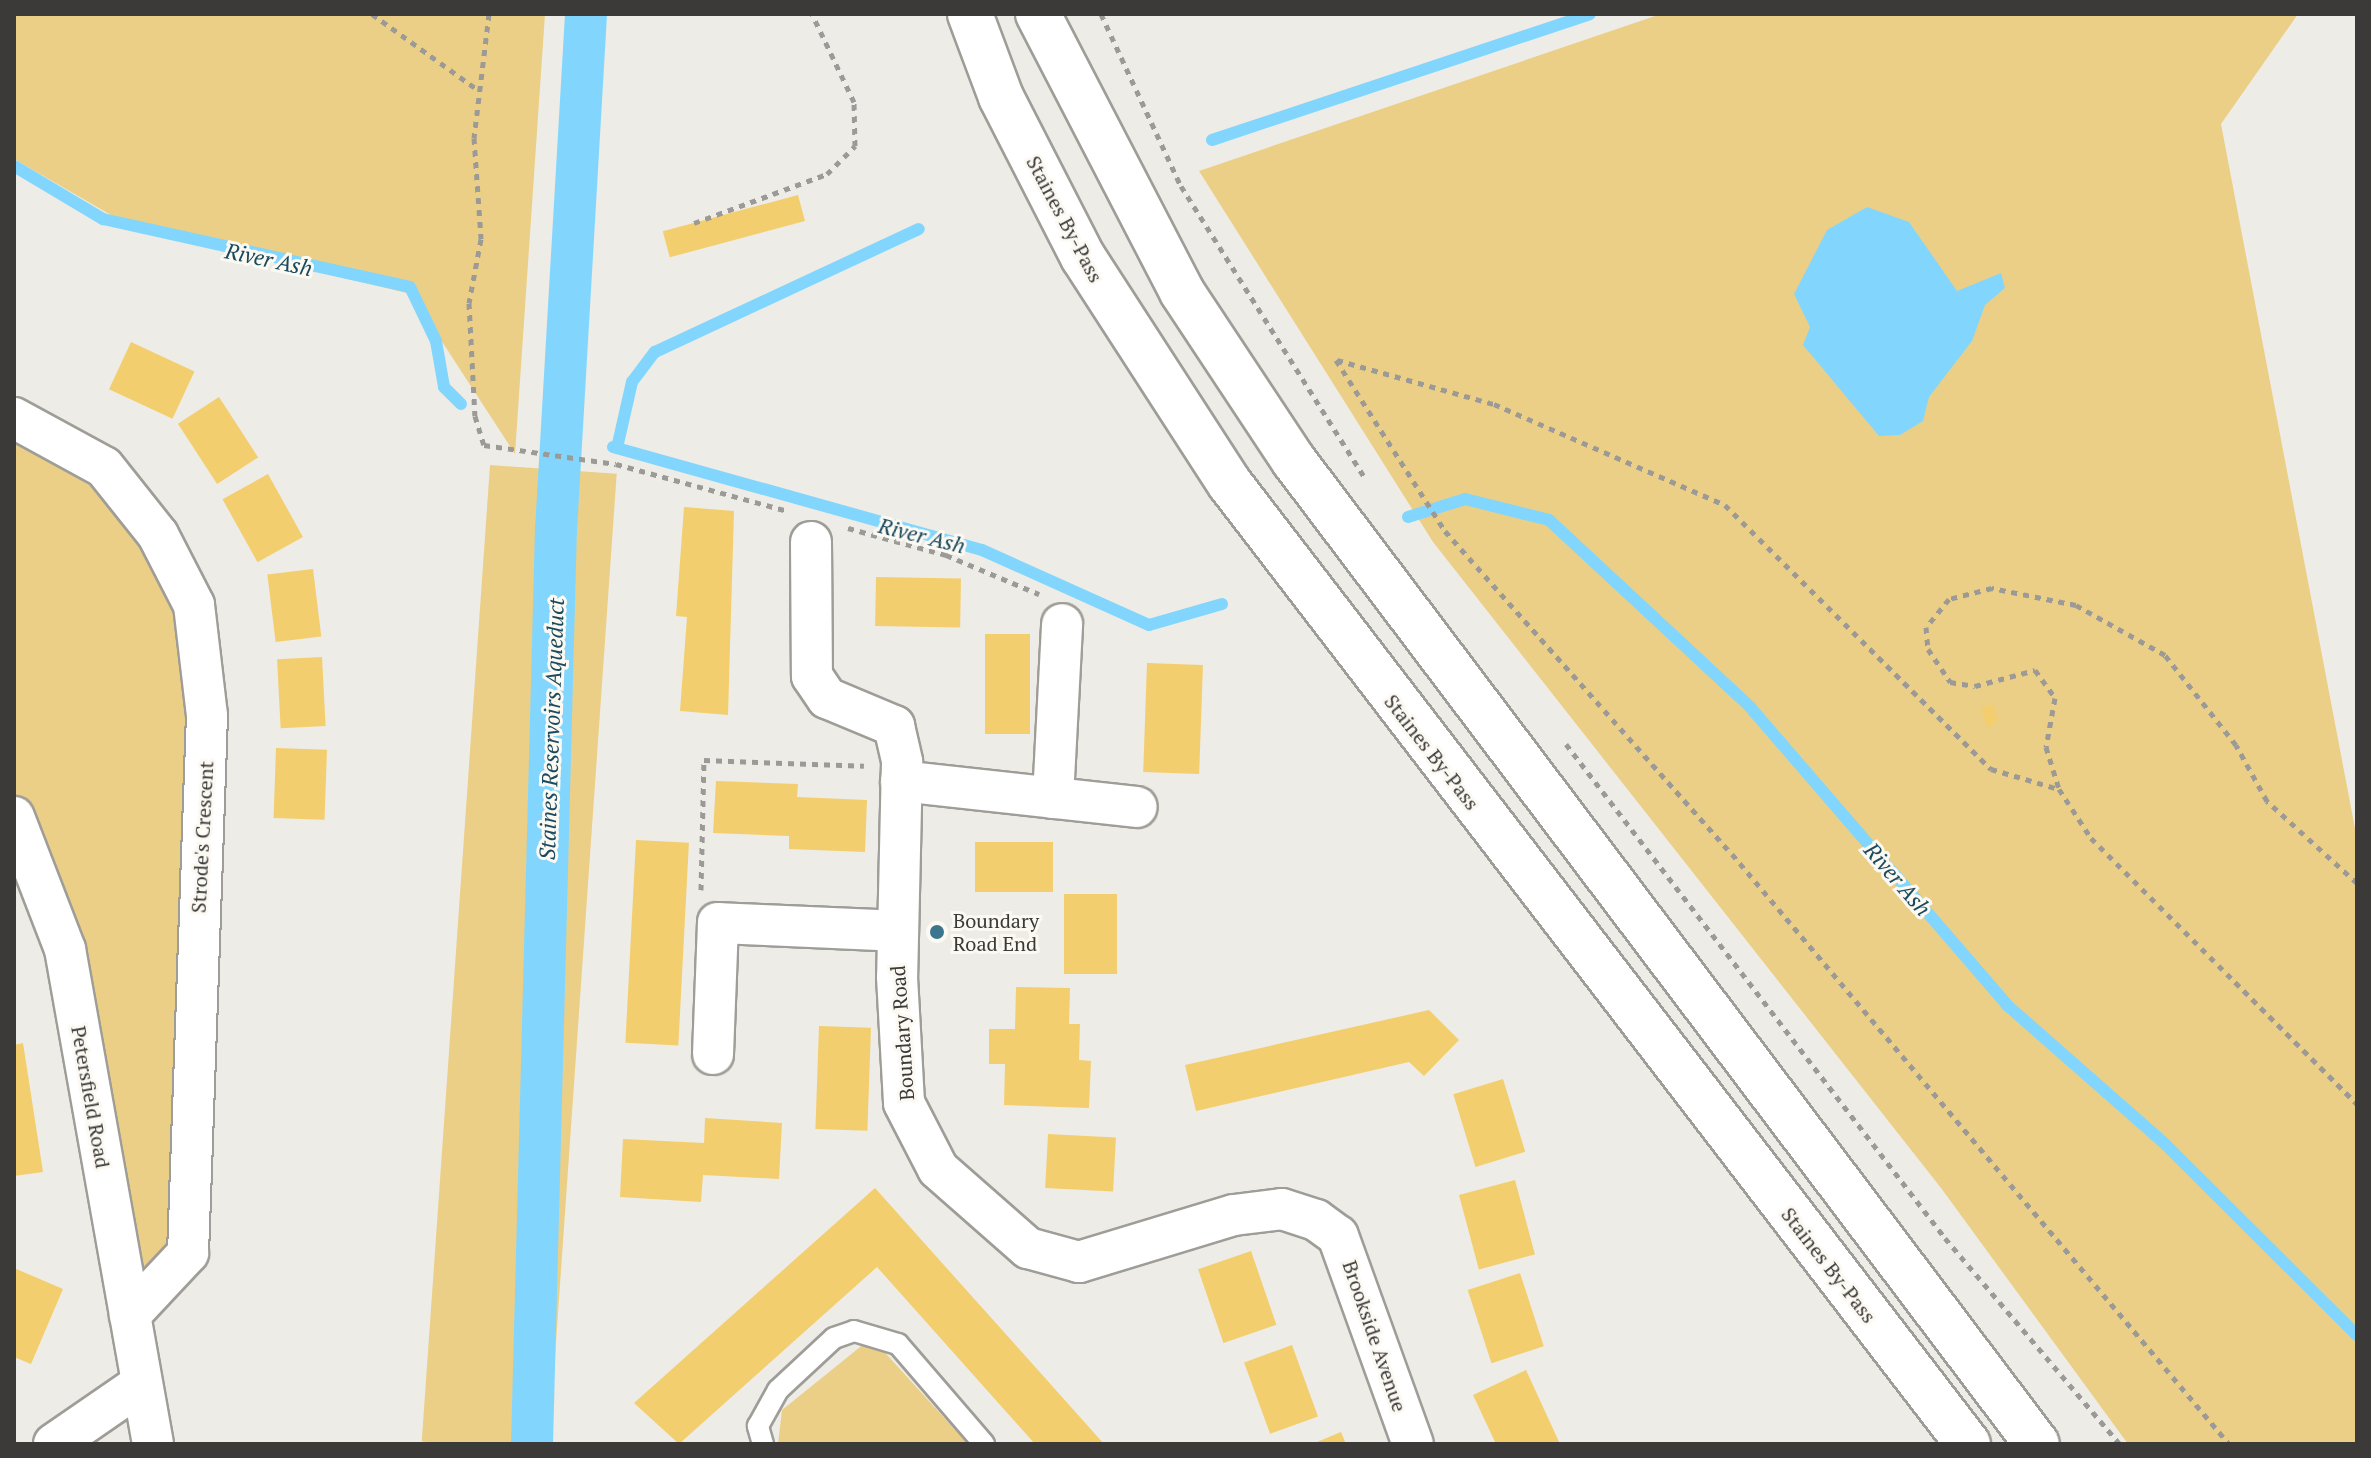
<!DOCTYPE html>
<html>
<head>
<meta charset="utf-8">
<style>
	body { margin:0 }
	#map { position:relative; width:2371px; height:1458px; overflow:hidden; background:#eeece6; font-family:"PT Serif",serif }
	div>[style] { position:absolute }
	.green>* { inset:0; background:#eccf86; transform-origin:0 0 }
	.water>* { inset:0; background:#82d6fd }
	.stream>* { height:12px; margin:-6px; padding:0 6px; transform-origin:6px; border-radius:6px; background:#82d6fd }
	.canal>* { height:42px; margin:-21px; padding:0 21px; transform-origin:21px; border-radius:21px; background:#82d6fd }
	.building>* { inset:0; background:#f3ce6e; transform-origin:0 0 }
	.path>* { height:5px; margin-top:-2.5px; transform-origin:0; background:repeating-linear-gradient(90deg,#9c9a96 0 6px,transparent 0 12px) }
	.roads { filter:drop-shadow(2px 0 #9f9d97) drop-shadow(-2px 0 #9f9d97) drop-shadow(0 2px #9f9d97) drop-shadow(0 -2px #9f9d97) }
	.lane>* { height:20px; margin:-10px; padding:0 10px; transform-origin:10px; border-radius:10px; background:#fff }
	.street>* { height:40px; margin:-20px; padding:0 20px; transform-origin:20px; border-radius:20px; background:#fff }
	.highway>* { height:44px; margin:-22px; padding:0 22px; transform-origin:22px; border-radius:22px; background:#fff }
	.dots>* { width:22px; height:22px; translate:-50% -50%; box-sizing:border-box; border:4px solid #fcf9f3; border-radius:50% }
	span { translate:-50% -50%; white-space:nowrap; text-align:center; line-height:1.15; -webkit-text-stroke:6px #fcf9f3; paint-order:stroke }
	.street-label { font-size:20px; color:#3b3a38 }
	.poi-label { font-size:20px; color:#3b3a38 }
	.left { translate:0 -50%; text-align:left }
	.water-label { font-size:22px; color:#1a4a5e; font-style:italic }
	.frame { position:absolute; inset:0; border:16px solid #3b3a38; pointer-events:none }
</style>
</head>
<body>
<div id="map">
	<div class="green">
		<i style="clip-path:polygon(14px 14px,545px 14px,515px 454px,411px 294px,130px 226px,14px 159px)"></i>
		<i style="clip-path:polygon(1661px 14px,2298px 14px,2221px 124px,2357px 839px,2357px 1444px,2128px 1444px,1941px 1188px,1433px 542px,1199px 171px)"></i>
		<i style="clip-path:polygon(14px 437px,95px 489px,194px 605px,188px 1253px,130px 1315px,14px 817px)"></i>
		<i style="left:490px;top:465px;width:127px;height:979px;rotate:4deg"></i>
		<i style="clip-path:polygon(865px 1343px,879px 1346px,968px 1444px,778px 1444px,782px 1410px)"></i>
	</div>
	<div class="water">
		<i style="clip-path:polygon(1867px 207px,1909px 222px,1957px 291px,2001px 273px,2005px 288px,1985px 305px,1972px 341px,1929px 397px,1923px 421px,1900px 435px,1879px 436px,1803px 345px,1810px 327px,1794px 294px,1827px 230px)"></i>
	</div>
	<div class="stream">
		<i style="left:1212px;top:140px;width:398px;rotate:-18.4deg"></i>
		<i style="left:14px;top:166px;width:104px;rotate:30.8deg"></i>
		<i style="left:103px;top:219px;width:314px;rotate:12.5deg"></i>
		<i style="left:410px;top:287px;width:60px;rotate:64.3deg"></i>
		<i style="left:436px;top:341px;width:47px;rotate:80.1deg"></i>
		<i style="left:444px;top:387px;width:24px;rotate:45deg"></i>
		<i style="left:613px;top:447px;width:383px;rotate:15.6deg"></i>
		<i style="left:982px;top:550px;width:183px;rotate:24.2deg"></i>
		<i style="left:1149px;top:625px;width:76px;rotate:-16deg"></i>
		<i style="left:617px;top:448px;width:68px;rotate:-77.2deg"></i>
		<i style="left:632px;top:382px;width:38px;rotate:-53deg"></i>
		<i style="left:655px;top:352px;width:291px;rotate:-25deg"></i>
		<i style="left:1408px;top:517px;width:60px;rotate:-17.5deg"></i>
		<i style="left:1465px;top:499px;width:87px;rotate:14deg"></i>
		<i style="left:1549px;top:520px;width:275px;rotate:42.9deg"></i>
		<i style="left:1750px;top:707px;width:394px;rotate:49.2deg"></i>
		<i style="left:2007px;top:1005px;width:209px;rotate:41.3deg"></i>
		<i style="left:2164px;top:1143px;width:272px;rotate:44.9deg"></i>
	</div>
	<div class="canal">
		<i style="left:532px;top:1444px;width:914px;rotate:-88.5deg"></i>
		<i style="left:556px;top:530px;width:517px;rotate:-86.67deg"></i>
	</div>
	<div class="building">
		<i style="left:798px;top:195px;width:27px;height:140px;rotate:75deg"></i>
		<i style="left:131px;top:342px;width:70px;height:52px;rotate:25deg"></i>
		<i style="left:219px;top:397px;width:72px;height:49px;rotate:57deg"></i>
		<i style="left:268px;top:474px;width:72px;height:52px;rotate:61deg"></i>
		<i style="clip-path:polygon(684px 507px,734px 511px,728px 715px,680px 711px,687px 617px,676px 616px)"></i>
		<i style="left:313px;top:569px;width:68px;height:46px;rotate:83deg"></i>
		<i style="left:876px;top:577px;width:85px;height:49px;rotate:1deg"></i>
		<i style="left:985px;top:634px;width:45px;height:100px"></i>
		<i style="left:322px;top:657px;width:69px;height:45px;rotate:87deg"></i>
		<i style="left:1147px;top:663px;width:56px;height:109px;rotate:2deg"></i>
		<i style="clip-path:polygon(1993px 704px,1998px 720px,1987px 728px,1981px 708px)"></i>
		<i style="left:276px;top:748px;width:51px;height:70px;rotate:2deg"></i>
		<i style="clip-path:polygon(716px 781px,798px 784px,797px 797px,867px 800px,865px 852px,789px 849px,789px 836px,713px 833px)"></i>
		<i style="left:636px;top:840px;width:53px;height:203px;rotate:3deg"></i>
		<i style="left:975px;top:842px;width:78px;height:50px"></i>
		<i style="left:1064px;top:894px;width:53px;height:80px"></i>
		<i style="clip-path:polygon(1016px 987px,1070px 988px,1069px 1024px,1080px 1024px,1079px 1060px,1091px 1061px,1089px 1108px,1004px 1105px,1005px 1064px,989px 1064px,989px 1029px,1015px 1029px)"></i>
		<i style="clip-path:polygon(1429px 1010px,1459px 1040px,1424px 1076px,1409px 1062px,1196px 1111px,1185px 1065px)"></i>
		<i style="left:819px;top:1026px;width:52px;height:103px;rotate:2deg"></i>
		<i style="clip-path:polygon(23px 1043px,43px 1172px,14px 1176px,14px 1045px)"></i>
		<i style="left:1503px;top:1079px;width:76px;height:52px;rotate:73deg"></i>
		<i style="clip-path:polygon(705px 1118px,782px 1123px,779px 1179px,703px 1175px,701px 1202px,620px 1197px,623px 1139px,704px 1143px)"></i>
		<i style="left:1048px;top:1134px;width:68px;height:54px;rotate:3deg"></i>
		<i style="left:1515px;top:1180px;width:77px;height:58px;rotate:75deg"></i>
		<i style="clip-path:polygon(875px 1188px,1104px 1444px,1035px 1444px,877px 1267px,679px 1444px,634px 1403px)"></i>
		<i style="left:1251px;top:1251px;width:78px;height:56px;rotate:71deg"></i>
		<i style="clip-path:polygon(14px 1268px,63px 1289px,31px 1364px,14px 1357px)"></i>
		<i style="left:1520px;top:1273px;width:77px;height:55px;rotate:72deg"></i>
		<i style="left:1292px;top:1345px;width:76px;height:51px;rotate:70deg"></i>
		<i style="clip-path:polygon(1526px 1370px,1560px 1444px,1496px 1444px,1473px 1395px)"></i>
		<i style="clip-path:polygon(1341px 1432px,1346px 1444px,1312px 1444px)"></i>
	</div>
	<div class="path">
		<i style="left:372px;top:14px;width:130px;rotate:35.6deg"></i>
		<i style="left:489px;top:14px;width:125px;rotate:96.9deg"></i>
		<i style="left:474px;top:138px;width:101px;rotate:86deg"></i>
		<i style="left:481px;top:239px;width:65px;rotate:100.6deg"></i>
		<i style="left:469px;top:303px;width:113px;rotate:87deg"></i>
		<i style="left:475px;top:416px;width:30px;rotate:73deg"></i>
		<i style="left:484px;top:445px;width:133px;rotate:8.2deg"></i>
		<i style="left:616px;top:464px;width:178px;rotate:15.3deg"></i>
		<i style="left:1101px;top:14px;width:190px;rotate:65.1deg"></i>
		<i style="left:1181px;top:186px;width:345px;rotate:57.8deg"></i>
		<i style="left:694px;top:223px;width:142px;rotate:-20.2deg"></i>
		<i style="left:827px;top:174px;width:40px;rotate:-45deg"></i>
		<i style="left:855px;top:146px;width:44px;rotate:-91.3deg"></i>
		<i style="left:854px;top:102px;width:98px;rotate:-115.5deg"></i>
		<i style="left:1336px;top:360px;width:203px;rotate:57.5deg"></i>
		<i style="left:1445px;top:531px;width:432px;rotate:48.4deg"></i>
		<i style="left:1732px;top:854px;width:771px;rotate:49.89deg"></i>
		<i style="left:1337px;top:360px;width:163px;rotate:15.7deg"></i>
		<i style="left:1494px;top:404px;width:252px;rotate:23.6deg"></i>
		<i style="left:1725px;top:505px;width:375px;rotate:44.8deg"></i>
		<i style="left:1991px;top:769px;width:71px;rotate:16.4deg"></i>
		<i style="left:848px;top:528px;width:102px;rotate:15.4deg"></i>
		<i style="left:946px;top:555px;width:101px;rotate:22.8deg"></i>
		<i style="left:1566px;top:744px;width:623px;rotate:52.5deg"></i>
		<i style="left:1945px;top:1238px;width:270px;rotate:49.7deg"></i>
		<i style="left:2357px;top:883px;width:122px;rotate:-137.7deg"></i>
		<i style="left:2267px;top:801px;width:64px;rotate:-119deg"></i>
		<i style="left:2236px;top:745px;width:115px;rotate:-128.3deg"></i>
		<i style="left:2165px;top:655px;width:102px;rotate:-150.7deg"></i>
		<i style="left:2076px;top:605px;width:86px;rotate:-168.6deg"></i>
		<i style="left:1992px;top:588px;width:44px;rotate:165.7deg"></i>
		<i style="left:1949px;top:599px;width:36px;rotate:129deg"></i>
		<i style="left:1926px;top:627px;width:22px;rotate:85deg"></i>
		<i style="left:1928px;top:649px;width:40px;rotate:56deg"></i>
		<i style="left:1950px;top:682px;width:25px;rotate:9deg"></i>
		<i style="left:1975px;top:686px;width:62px;rotate:-14.9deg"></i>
		<i style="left:2035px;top:670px;width:34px;rotate:54deg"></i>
		<i style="left:2055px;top:698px;width:50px;rotate:100.4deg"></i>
		<i style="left:2046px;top:747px;width:44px;rotate:72.8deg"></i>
		<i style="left:2059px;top:789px;width:59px;rotate:56.9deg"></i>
		<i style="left:2091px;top:838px;width:376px;rotate:45deg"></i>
		<i style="left:701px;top:890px;width:130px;rotate:-88.7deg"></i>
		<i style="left:704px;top:760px;width:160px;rotate:2.1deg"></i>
	</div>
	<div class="roads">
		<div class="lane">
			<i style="left:763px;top:1444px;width:19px;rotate:-106deg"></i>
			<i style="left:758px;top:1426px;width:41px;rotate:-60.9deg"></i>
			<i style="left:778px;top:1390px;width:76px;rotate:-42.9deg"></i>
			<i style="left:834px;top:1338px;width:21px;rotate:-19deg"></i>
			<i style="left:854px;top:1331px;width:46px;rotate:16.5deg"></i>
			<i style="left:898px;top:1344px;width:132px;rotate:49.3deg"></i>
		</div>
		<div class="street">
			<i style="left:14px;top:418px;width:102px;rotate:28.6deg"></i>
			<i style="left:104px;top:467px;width:87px;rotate:51.5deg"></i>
			<i style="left:158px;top:535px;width:79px;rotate:62.8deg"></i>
			<i style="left:194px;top:605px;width:111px;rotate:83.3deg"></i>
			<i style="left:207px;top:715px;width:538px;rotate:92.02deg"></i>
			<i style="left:188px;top:1253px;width:85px;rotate:133.1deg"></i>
			<i style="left:811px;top:542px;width:134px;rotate:89.6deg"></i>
			<i style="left:812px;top:676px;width:27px;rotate:56deg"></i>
			<i style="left:827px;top:698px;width:73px;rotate:22.7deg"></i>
			<i style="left:894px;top:726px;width:37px;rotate:77deg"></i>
			<i style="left:902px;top:762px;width:215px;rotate:91.3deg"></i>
			<i style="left:897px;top:977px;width:126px;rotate:86.8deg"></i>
			<i style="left:904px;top:1103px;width:74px;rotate:62.7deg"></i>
			<i style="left:938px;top:1169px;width:120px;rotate:41.3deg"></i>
			<i style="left:1028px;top:1248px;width:53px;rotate:15.4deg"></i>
			<i style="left:1079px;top:1262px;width:162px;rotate:-16.9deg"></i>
			<i style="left:1234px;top:1215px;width:48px;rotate:-7.1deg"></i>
			<i style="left:1282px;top:1209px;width:36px;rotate:18deg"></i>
			<i style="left:1316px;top:1220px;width:27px;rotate:36deg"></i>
			<i style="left:1338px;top:1236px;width:221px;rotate:70.2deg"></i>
			<i style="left:901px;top:781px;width:237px;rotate:6.3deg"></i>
			<i style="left:1053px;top:798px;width:174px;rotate:-87deg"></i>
			<i style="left:14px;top:817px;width:142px;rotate:68.9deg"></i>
			<i style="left:65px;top:949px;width:503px;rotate:79.92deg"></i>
			<i style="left:713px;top:1054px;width:131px;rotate:-87.8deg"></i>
			<i style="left:718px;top:923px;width:180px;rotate:2.5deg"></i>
			<i style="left:54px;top:1444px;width:104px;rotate:-34.5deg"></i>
		</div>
		<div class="highway">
			<i style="left:970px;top:14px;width:89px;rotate:69.5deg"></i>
			<i style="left:1001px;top:97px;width:180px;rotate:62.9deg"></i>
			<i style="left:1083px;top:257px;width:270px;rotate:57.1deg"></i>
			<i style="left:1230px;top:484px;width:1211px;rotate:52.45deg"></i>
			<i style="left:1038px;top:14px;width:313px;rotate:62.6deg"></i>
			<i style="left:1182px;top:292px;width:203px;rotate:56.5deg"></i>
			<i style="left:1294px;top:461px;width:1232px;rotate:52.92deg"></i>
		</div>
	</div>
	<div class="dots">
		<i style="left:937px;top:932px;background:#3b758e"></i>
	</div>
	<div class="street-label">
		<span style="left:1065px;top:219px;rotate:62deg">Staines By-Pass</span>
		<span style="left:1432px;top:752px;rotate:52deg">Staines By-Pass</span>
		<span style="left:202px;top:837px;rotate:-87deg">Strode's Crescent</span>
		<span style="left:902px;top:1033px;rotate:-94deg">Boundary Road</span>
		<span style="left:91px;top:1097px;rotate:80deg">Petersfield Road</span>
		<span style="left:1829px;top:1265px;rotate:52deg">Staines By-Pass</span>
		<span style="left:1375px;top:1336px;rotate:71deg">Brookside Avenue</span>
	</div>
	<div class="poi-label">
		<span class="left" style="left:953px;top:932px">Boundary<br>Road End</span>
	</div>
	<div class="water-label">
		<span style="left:269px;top:259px;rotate:12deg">River Ash</span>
		<span style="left:922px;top:535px;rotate:14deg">River Ash</span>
		<span style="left:551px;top:729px;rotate:-88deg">Staines Reservoirs Aqueduct</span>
		<span style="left:1898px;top:879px;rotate:49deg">River Ash</span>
	</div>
	<div class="frame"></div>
</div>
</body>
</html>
